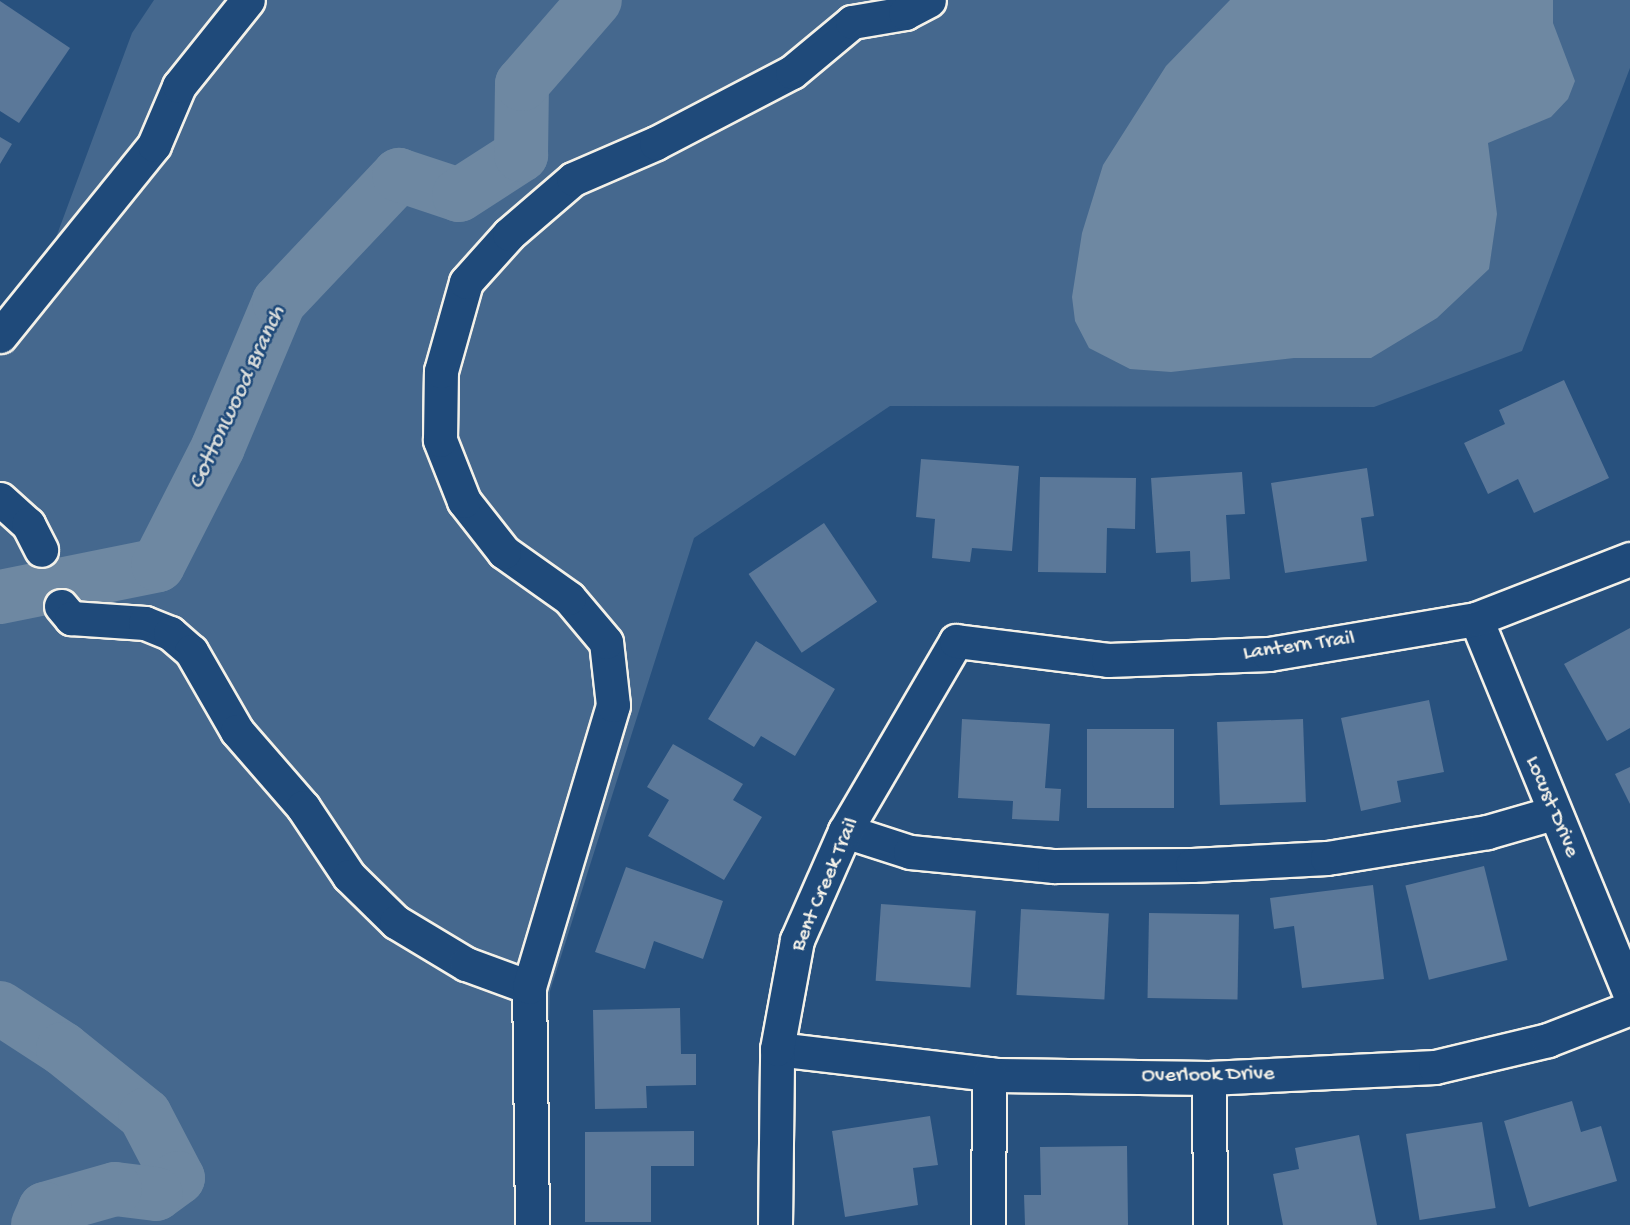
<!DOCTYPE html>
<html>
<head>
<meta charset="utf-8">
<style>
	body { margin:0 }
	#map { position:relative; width:1630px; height:1225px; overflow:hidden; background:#28517e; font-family:"Gochi Hand",sans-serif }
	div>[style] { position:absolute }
	.green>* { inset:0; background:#45688e }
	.water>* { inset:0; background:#6e88a2 }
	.river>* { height:54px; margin:-27px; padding:0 27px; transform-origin:27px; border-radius:27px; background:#6e88a2 }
	.building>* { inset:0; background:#5b7899; transform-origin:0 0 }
	.roads { filter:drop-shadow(2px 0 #f4f1e8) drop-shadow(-2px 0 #f4f1e8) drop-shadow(0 2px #f4f1e8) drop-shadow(0 -2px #f4f1e8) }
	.minor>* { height:33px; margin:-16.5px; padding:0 16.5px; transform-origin:16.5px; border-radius:16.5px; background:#1f4a7a }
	span { translate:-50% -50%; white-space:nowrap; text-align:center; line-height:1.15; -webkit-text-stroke:5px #1f4a7a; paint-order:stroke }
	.street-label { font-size:22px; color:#f4f1e8 }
	.water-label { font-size:24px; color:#d9dcda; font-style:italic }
</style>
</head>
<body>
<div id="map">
	<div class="green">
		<i style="clip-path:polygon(154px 0,1630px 0,1630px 68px,1522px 351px,1374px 407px,890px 406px,694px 538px,550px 991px,543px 1225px,0 1225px,0 334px,45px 267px,132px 33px)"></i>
	</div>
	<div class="water">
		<i style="clip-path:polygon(1230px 0,1553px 0,1553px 23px,1575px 81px,1568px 99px,1551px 117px,1488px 143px,1497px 214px,1489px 269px,1437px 318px,1371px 358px,1294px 358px,1171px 372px,1130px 369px,1089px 348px,1075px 321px,1072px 297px,1082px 233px,1103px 165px,1166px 66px)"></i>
	</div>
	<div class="river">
		<i style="left:0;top:597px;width:161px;rotate:-11.4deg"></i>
		<i style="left:158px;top:565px;width:132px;rotate:-63deg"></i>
		<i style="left:218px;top:447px;width:157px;rotate:-67.2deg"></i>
		<i style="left:279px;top:302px;width:175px;rotate:-46.6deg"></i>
		<i style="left:399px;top:175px;width:63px;rotate:18.4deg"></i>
		<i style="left:459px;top:195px;width:74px;rotate:-32.8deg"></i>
		<i style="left:521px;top:155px;width:71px;rotate:-89.2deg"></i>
		<i style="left:522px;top:84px;width:111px;rotate:-49deg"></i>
		<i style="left:0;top:1008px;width:75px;rotate:33.1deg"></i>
		<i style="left:63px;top:1049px;width:105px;rotate:38.8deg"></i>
		<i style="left:145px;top:1115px;width:71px;rotate:62.4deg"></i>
		<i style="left:178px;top:1178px;width:27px;rotate:144deg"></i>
		<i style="left:156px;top:1194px;width:41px;rotate:-173deg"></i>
		<i style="left:115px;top:1189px;width:73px;rotate:164.1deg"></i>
		<i style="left:45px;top:1209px;width:17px;rotate:114deg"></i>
	</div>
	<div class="building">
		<i style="clip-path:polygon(0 1px,70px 48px,19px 123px,0 111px)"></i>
		<i style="clip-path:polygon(0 137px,12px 144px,0 164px)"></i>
		<i style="clip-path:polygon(1564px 380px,1609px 478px,1534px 513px,1518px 479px,1488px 494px,1464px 443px,1505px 424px,1499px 410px)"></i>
		<i style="clip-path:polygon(921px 459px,1019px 466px,1012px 551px,972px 548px,970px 562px,932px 558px,935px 519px,916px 517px)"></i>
		<i style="clip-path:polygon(1367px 468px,1374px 516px,1361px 518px,1367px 561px,1285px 573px,1271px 483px)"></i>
		<i style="clip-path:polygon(1242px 472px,1245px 514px,1226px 515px,1230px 579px,1191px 582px,1190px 551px,1156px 553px,1151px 478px)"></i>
		<i style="clip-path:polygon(1040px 477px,1136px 478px,1135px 529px,1107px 528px,1106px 573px,1038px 572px)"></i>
		<i style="left:824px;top:523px;width:95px;height:91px;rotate:56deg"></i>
		<i style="clip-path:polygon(1630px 628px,1630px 728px,1607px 741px,1564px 664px)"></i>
		<i style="clip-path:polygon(756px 641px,835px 689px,795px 756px,761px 736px,754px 747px,708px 719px)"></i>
		<i style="clip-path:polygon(1429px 700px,1444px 772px,1397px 781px,1401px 802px,1361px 811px,1341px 718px)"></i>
		<i style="clip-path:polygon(962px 719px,1050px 724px,1045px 788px,1061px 789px,1059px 821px,1012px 819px,1013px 801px,958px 798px)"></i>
		<i style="left:1303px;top:719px;width:83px;height:86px;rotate:88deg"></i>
		<i style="left:1087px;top:729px;width:87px;height:79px"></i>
		<i style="clip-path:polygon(673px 744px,743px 784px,733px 800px,762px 817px,724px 880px,648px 836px,669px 800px,647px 787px)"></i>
		<i style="clip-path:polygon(1630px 767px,1630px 804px,1615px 774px)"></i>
		<i style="left:1484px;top:866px;width:97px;height:81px;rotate:76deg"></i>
		<i style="clip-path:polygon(626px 867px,723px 901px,703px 959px,654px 941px,645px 969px,595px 952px)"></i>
		<i style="clip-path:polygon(1373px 885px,1384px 979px,1302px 988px,1294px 926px,1274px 929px,1270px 898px)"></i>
		<i style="left:881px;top:904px;width:95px;height:77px;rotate:4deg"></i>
		<i style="left:1021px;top:909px;width:88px;height:86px;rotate:3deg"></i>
		<i style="left:1149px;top:913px;width:90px;height:85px;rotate:1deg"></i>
		<i style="clip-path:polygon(680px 1008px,681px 1054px,696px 1054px,696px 1085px,646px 1086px,647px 1108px,595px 1109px,593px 1010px)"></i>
		<i style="clip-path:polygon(1572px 1101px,1581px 1132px,1601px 1126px,1617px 1181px,1529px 1207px,1504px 1121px)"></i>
		<i style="clip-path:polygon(930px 1116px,938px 1165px,913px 1168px,918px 1205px,845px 1217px,832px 1131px)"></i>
		<i style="left:1482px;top:1122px;width:87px;height:77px;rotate:81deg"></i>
		<i style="clip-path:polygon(694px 1131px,694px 1166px,651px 1166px,651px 1222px,585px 1222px,585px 1132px)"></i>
		<i style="clip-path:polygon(1359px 1135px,1377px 1225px,1283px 1225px,1273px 1174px,1299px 1169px,1295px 1148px)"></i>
		<i style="clip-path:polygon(1127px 1146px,1128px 1225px,1025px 1225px,1024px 1195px,1041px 1195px,1040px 1147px)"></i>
	</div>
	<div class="roads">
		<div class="minor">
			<i style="left:0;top:336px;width:245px;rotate:-51.1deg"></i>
			<i style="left:154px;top:145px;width:64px;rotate:-67deg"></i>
			<i style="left:179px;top:86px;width:110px;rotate:-51.3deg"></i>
			<i style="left:0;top:499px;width:38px;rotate:42deg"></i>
			<i style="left:28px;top:524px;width:29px;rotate:63deg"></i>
			<i style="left:61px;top:606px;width:16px;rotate:50deg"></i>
			<i style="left:71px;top:618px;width:74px;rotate:3.9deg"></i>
			<i style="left:145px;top:623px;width:27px;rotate:22deg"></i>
			<i style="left:170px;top:633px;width:28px;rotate:41deg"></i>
			<i style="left:191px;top:651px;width:92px;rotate:60.1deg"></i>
			<i style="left:237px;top:731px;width:101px;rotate:49deg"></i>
			<i style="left:303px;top:807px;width:83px;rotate:56.3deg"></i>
			<i style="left:349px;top:876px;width:66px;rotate:44.4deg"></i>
			<i style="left:396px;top:922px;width:82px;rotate:31deg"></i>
			<i style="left:466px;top:964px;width:67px;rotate:20.1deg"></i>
			<i style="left:1476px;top:619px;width:405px;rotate:67.7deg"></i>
			<i style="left:845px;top:831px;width:68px;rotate:17.9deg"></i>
			<i style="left:910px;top:852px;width:145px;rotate:5.6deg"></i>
			<i style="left:1054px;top:866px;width:138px;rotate:-0.4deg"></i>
			<i style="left:1192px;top:865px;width:135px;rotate:-3deg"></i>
			<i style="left:1327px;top:858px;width:162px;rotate:-9.2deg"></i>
			<i style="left:1487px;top:832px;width:69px;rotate:-16.1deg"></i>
			<i style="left:777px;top:1049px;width:223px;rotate:6.7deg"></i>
			<i style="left:998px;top:1075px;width:211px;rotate:0.8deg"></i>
			<i style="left:1209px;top:1078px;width:226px;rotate:-2.8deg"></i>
			<i style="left:1435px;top:1067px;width:116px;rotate:-13.4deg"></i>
			<i style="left:1548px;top:1040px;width:88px;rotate:-21.3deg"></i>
			<i style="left:1209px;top:1078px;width:147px;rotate:89.6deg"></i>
			<i style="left:532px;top:1225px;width:238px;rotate:-90.7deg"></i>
			<i style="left:529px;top:987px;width:294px;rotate:-73.4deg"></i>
			<i style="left:613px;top:705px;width:63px;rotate:-96.3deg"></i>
			<i style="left:606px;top:642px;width:57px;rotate:-130.1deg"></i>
			<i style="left:569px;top:598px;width:80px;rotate:-144.7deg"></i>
			<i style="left:504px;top:552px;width:65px;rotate:-128.1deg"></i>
			<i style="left:464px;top:501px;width:66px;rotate:-111.5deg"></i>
			<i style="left:440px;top:440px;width:69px;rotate:-89.2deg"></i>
			<i style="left:441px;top:371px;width:92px;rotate:-74.3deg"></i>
			<i style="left:466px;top:282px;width:64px;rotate:-48.1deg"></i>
			<i style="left:509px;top:234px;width:84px;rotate:-40.7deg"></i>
			<i style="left:573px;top:179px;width:90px;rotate:-23.4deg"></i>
			<i style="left:656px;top:143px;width:153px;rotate:-27.6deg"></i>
			<i style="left:792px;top:72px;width:78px;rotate:-39.8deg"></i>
			<i style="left:852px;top:22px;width:54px;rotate:-9.6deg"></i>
			<i style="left:905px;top:13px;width:27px;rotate:-28deg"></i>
			<i style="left:775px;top:1225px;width:176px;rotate:-89.3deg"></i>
			<i style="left:777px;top:1049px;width:111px;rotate:-79.6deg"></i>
			<i style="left:797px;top:940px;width:119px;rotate:-66.2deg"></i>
			<i style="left:845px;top:831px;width:220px;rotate:-59.7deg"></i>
			<i style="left:956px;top:641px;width:153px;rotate:7.1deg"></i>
			<i style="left:1108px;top:660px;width:161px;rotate:-2.1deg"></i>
			<i style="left:1269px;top:654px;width:210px;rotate:-9.6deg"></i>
			<i style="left:1476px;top:619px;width:165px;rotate:-21.3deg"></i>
			<i style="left:988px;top:1225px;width:151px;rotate:-89.6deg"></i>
		</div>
	</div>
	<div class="street-label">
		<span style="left:1299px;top:647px;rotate:-8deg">Lantern Trail</span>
		<span style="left:1551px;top:807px;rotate:67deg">Locust Drive</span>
		<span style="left:826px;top:885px;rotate:-67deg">Bent Creek Trail</span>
		<span style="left:1208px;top:1076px;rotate:-1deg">Overlook Drive</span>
	</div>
	<div class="water-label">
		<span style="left:238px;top:398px;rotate:-65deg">Cottonwood Branch</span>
	</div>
</div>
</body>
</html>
